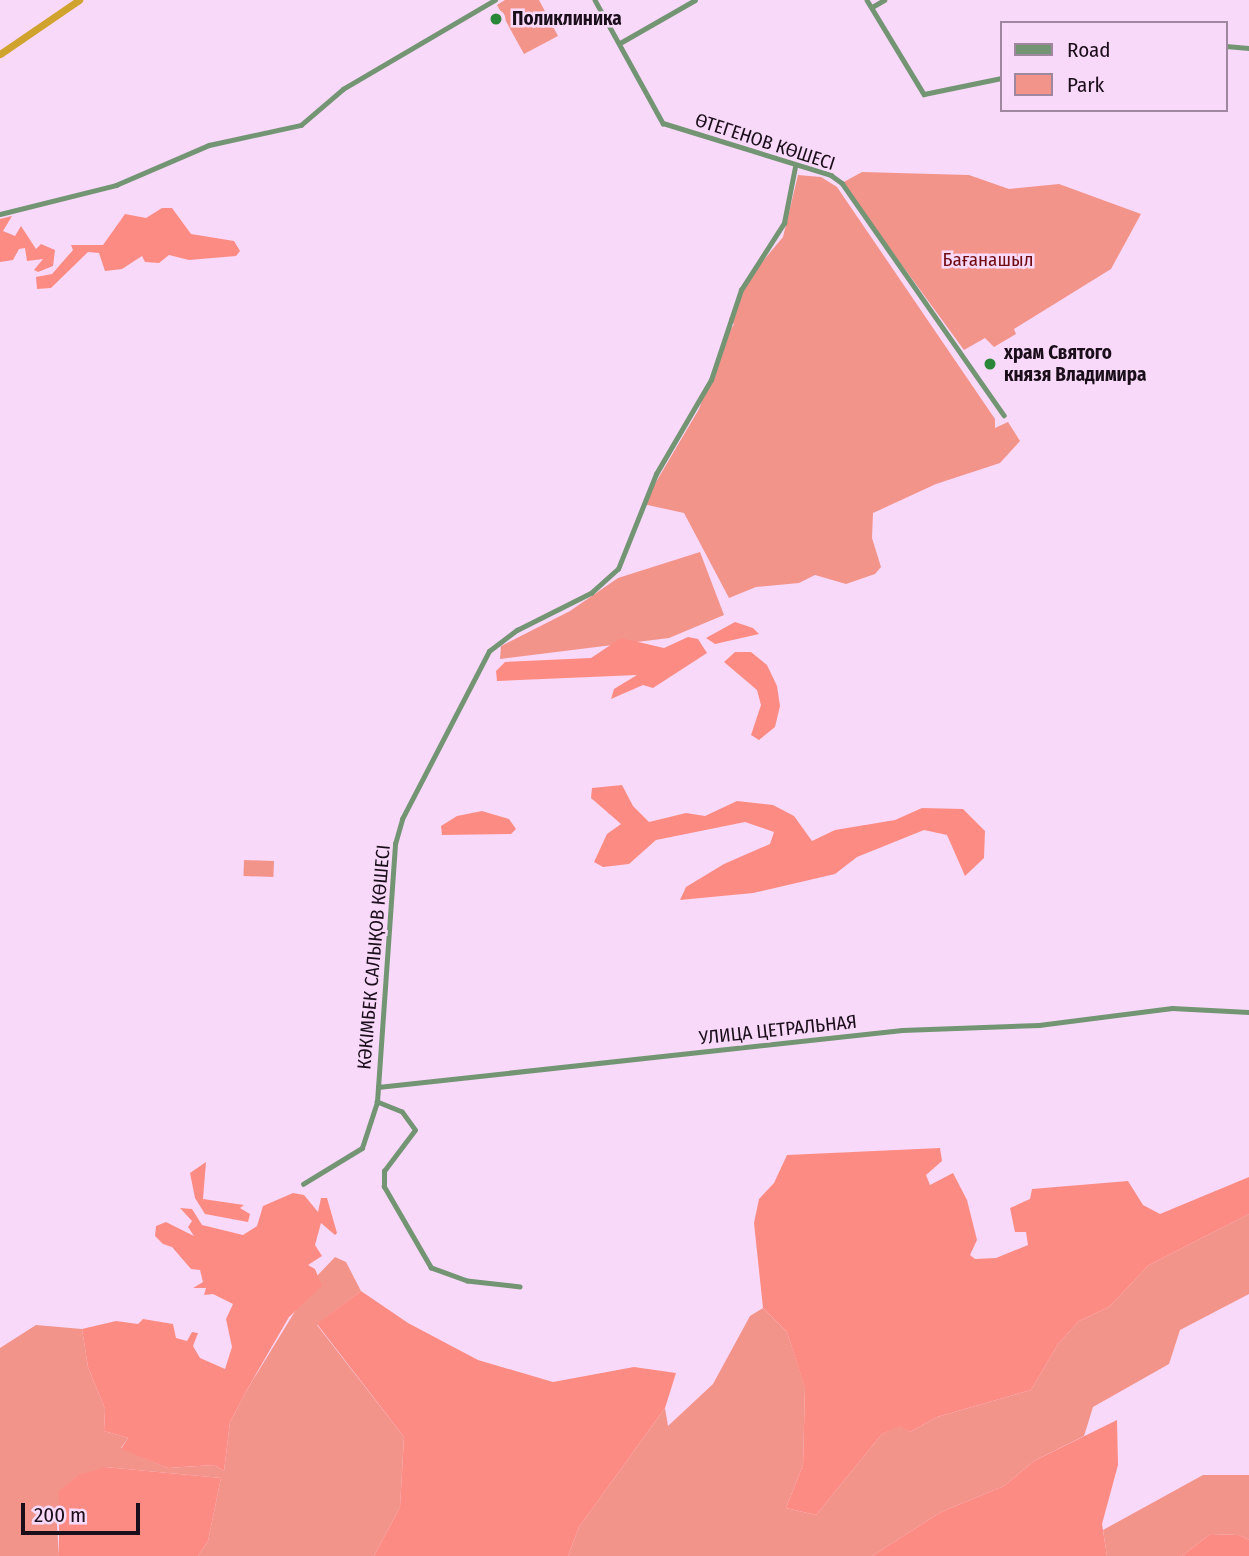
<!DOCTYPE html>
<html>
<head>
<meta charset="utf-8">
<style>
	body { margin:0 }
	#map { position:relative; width:1249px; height:1556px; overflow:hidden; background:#f9d9f9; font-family:"Fira Sans Condensed",sans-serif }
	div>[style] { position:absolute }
	.green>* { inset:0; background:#f3948b; transform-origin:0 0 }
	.forest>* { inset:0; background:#fc8c83 }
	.river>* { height:7px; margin:-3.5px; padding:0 3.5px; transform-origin:3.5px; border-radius:3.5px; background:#d0a22e }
	.minor>* { height:4.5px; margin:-2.25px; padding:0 2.25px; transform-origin:2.25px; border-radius:2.25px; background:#739574 }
	.dots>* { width:19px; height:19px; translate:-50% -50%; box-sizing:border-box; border:4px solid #f9d9f9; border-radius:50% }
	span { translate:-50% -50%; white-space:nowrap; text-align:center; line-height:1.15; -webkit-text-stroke:5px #f9d9f9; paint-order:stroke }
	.poi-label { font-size:19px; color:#190e19; font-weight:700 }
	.left { translate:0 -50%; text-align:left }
	.street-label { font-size:19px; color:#190e19 }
	.park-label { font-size:19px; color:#700b10 }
	.legend { position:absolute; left:1000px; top:21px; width:228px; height:91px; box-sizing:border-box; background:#f9d9f9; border:2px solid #9f889f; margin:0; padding:9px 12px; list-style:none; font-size:21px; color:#190e19 }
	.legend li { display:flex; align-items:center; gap:14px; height:35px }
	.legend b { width:35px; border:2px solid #9f889f }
	.scale { position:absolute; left:21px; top:1503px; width:119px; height:32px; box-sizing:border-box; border:4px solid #190e19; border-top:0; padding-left:9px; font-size:21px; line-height:24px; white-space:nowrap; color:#190e19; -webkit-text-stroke:5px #f9d9f9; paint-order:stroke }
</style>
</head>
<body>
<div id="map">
	<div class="green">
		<i style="clip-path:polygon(505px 0,539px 0,558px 36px,524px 54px,497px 5px)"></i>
		<i style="clip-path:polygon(862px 172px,969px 175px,1009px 189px,1059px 184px,1141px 214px,1111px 269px,1014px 329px,1016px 334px,994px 347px,985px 338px,964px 350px,842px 183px)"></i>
		<i style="clip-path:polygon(798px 175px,821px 177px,837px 187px,995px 419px,995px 428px,1008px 422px,1020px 441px,1000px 463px,936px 484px,873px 513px,872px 538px,881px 567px,875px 574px,846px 584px,815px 575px,799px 583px,756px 587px,729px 598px,684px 513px,643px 504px,699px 409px,722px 344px,734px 324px,729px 319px,753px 273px,783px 237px)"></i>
		<i style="clip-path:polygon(700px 552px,724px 615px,669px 638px,500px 659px,501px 646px,570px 611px,618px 578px)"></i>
		<i style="left:244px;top:860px;width:30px;height:16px;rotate:2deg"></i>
		<i style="clip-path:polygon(1249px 1214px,1249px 1294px,1180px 1330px,1169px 1364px,1093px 1407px,1084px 1436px,1034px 1461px,1004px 1486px,941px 1512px,872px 1556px,568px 1556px,579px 1527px,665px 1408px,668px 1426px,713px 1384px,750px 1316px,763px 1308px,787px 1332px,805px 1387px,803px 1465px,786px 1508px,816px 1515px,882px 1434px,900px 1425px,910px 1432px,937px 1417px,1031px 1390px,1058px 1344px,1079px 1321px,1109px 1307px,1149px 1265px)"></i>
		<i style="clip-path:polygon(335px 1257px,346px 1262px,361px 1291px,317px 1325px,404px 1437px,400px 1507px,374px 1556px,198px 1556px,208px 1541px,221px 1478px,105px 1467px,57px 1524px,59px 1556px,0 1556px,0 1348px,36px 1325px,82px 1329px,88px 1367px,105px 1409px,104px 1431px,128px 1438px,121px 1448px,168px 1468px,214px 1465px,224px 1471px,230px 1422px,248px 1388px,316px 1277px)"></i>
		<i style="clip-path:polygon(1203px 1475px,1249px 1475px,1249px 1540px,1239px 1535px,1210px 1534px,1182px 1556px,1107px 1556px,1103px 1530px)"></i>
	</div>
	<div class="forest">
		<i style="clip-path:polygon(162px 208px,172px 208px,191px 234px,234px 241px,240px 251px,236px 256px,189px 260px,169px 255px,159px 263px,145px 262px,142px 256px,122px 269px,105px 271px,99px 253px,88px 252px,51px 288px,37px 289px,36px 277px,52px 274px,73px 250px,71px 245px,103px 245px,125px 214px,146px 218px)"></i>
		<i style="clip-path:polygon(12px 216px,3px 231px,15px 236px,21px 226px,36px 249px,41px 244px,55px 250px,53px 266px,38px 272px,34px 270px,43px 259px,27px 261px,25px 248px,19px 249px,13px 260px,0 262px,0 219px)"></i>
		<i style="clip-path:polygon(735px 622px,753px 628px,759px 634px,715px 644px,706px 638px)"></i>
		<i style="clip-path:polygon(688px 637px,698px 639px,707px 653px,653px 688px,643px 685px,611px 699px,614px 689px,637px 675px,497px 681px,496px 671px,505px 662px,591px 658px,621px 638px,664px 648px)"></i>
		<i style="clip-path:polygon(735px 652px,751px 652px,767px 665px,777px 686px,780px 706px,775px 727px,759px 740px,751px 735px,761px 705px,757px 690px,724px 662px)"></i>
		<i style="clip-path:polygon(622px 785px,633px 806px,649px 822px,686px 813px,705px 816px,737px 801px,773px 805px,794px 816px,812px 841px,835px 830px,895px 820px,922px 808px,963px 809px,985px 831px,984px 858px,965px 876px,947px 835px,924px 830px,857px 857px,835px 874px,753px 893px,680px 900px,686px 887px,724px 864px,770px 844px,774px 832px,745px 822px,656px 840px,629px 864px,603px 867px,594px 862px,607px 834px,621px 824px,591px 798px,592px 788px)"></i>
		<i style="clip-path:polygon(482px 811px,509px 819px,516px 829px,511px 834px,442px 835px,441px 826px,457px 816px)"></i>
		<i style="clip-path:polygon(940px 1148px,942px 1161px,926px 1175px,930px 1185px,953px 1173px,967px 1200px,977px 1240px,970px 1255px,975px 1259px,996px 1258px,1028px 1245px,1026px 1232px,1015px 1232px,1010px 1208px,1030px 1199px,1032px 1189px,1128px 1181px,1143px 1205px,1160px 1214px,1249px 1177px,1249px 1214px,1149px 1265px,1109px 1307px,1079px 1321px,1058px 1344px,1031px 1390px,937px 1417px,910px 1432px,900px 1426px,882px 1434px,816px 1515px,786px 1508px,803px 1465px,805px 1388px,787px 1332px,763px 1308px,754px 1223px,759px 1199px,774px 1183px,787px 1155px)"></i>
		<i style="clip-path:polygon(206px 1162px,203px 1199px,244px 1205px,240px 1208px,250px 1214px,248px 1222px,205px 1214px,195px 1198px,190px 1173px)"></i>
		<i style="clip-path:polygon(293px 1193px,304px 1195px,318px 1212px,321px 1198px,327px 1198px,337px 1233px,335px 1235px,321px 1223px,315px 1245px,322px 1256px,308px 1265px,315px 1269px,322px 1286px,289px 1317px,248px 1388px,230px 1422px,224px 1471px,214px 1465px,168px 1468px,121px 1449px,128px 1438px,104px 1431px,105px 1409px,88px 1367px,82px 1329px,116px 1321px,138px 1324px,143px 1319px,173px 1324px,176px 1338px,187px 1341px,192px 1332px,198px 1333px,193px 1346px,200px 1358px,225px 1369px,232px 1347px,226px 1319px,233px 1304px,213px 1294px,204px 1295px,206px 1288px,193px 1288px,203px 1282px,200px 1270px,191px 1269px,172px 1247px,163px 1244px,155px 1236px,156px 1226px,166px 1222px,194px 1236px,188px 1227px,192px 1221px,180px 1208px,192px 1209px,202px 1225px,243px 1235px,257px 1226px,263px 1206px)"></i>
		<i style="clip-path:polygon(361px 1291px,408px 1323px,478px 1360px,553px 1382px,634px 1367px,676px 1373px,665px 1408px,579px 1527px,568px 1556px,374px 1556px,400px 1507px,404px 1437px,317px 1324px)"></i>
		<i style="clip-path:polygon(1117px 1420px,1118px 1465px,1102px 1524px,1107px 1556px,872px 1556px,941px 1512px,1004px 1486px,1034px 1461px)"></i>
		<i style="clip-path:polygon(105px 1467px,221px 1478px,208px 1541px,198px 1556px,59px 1556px,59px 1491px,79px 1475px)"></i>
		<i style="clip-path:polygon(1210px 1534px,1239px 1535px,1249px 1540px,1249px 1556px,1182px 1556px)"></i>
	</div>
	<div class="river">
		<i style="left:0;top:54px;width:96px;rotate:-34.4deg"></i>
	</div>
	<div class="minor">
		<i style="left:595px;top:0;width:141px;rotate:61.1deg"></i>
		<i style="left:663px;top:123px;width:176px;rotate:17.2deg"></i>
		<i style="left:831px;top:175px;width:14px;rotate:36deg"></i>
		<i style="left:842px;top:183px;width:283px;rotate:55.1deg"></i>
		<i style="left:867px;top:0;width:110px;rotate:58.8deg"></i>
		<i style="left:924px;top:94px;width:80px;rotate:-11.6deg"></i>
		<i style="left:872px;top:7px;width:14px;rotate:-30deg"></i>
		<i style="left:620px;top:43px;width:86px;rotate:-29.8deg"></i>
		<i style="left:1226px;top:46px;width:23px;rotate:5deg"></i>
		<i style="left:0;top:214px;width:120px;rotate:-14deg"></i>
		<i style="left:116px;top:185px;width:101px;rotate:-23.3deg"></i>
		<i style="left:209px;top:145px;width:94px;rotate:-12.3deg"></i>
		<i style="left:301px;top:125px;width:55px;rotate:-40.6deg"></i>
		<i style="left:343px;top:89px;width:176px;rotate:-30.4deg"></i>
		<i style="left:378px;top:1087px;width:527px;rotate:-6.21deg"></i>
		<i style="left:902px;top:1030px;width:137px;rotate:-2.1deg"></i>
		<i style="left:1039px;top:1025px;width:134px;rotate:-7.3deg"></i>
		<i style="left:1172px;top:1008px;width:77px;rotate:3deg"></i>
		<i style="left:303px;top:1184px;width:69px;rotate:-31.4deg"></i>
		<i style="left:362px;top:1148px;width:48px;rotate:-71.9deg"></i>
		<i style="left:520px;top:1287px;width:53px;rotate:-173.5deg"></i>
		<i style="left:467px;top:1281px;width:38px;rotate:-160deg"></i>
		<i style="left:431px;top:1268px;width:94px;rotate:-120.1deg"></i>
		<i style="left:384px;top:1187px;width:16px;rotate:-90deg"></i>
		<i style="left:384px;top:1171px;width:51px;rotate:-52.9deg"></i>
		<i style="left:415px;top:1130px;width:22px;rotate:-126deg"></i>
		<i style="left:402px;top:1112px;width:27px;rotate:-158deg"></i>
		<i style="left:377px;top:1102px;width:259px;rotate:-86deg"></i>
		<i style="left:395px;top:844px;width:26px;rotate:-74deg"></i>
		<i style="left:402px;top:819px;width:189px;rotate:-62.6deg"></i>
		<i style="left:489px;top:651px;width:35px;rotate:-37deg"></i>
		<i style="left:517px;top:630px;width:83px;rotate:-26.6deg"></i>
		<i style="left:591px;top:593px;width:36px;rotate:-42deg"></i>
		<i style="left:618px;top:569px;width:102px;rotate:-68.2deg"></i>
		<i style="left:656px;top:474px;width:109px;rotate:-59.7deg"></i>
		<i style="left:711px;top:380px;width:95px;rotate:-71.6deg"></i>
		<i style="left:741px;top:290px;width:80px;rotate:-57.3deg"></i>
		<i style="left:784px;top:223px;width:57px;rotate:-78.9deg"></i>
	</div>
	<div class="dots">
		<i style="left:496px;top:19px;background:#2a8738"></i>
		<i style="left:990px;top:364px;background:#2a8738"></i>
	</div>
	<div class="poi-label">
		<span class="left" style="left:512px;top:19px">Поликлиника</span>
		<span class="left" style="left:1004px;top:364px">храм Святого<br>князя Владимира</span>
	</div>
	<div class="street-label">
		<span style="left:765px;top:142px;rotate:18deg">ӨТЕГЕНОВ КӨШЕСІ</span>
		<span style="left:374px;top:957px;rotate:-85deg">КӘКІМБЕК САЛЫҚОВ КӨШЕСІ</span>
		<span style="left:778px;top:1030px;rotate:-6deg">УЛИЦА ЦЕТРАЛЬНАЯ</span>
	</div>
	<div class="park-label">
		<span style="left:988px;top:260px">Бағанашыл</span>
	</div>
	<ul class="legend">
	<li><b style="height:9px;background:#739574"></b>Road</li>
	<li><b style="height:19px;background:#f3948b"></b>Park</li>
	</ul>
	<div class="scale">200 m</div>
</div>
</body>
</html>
